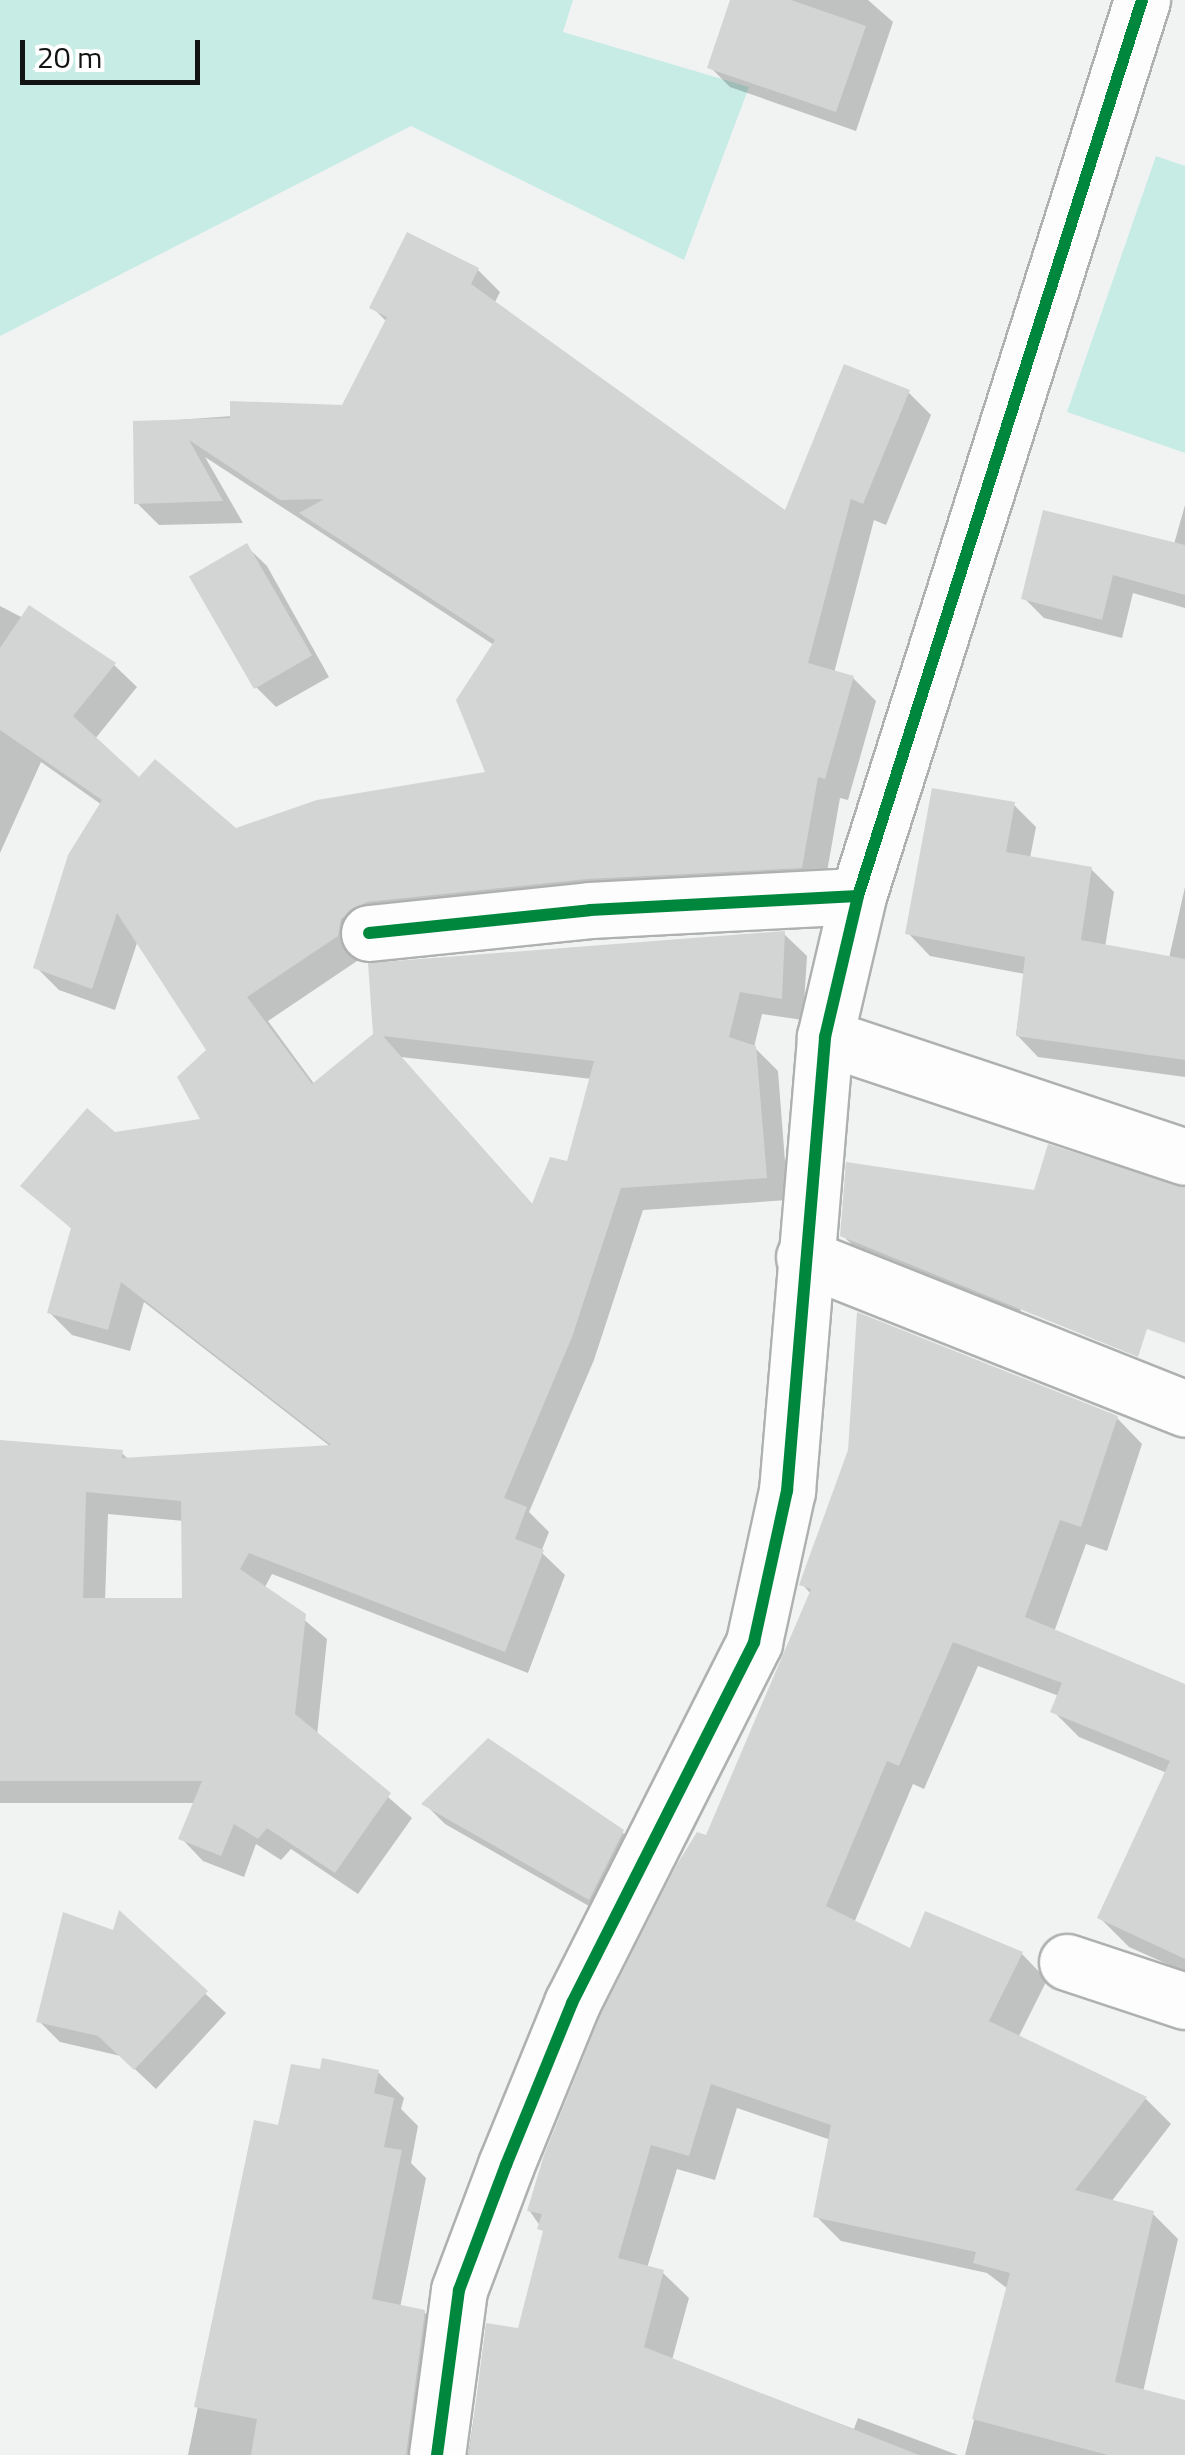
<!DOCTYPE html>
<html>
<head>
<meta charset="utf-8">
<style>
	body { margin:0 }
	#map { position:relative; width:1185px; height:2455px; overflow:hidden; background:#f0f3f2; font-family:"Titillium Web",sans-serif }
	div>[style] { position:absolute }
	.green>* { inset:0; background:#c7ece5 }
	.shadow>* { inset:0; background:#0003 }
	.building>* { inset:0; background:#d3d5d5; transform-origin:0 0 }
	.roads { filter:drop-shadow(2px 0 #afb1b1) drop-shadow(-2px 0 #afb1b1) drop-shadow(0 2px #afb1b1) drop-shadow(0 -2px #afb1b1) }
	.minor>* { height:55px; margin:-27.5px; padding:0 27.5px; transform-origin:27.5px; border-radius:27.5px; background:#fdfdfd }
	.cycleway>* { height:12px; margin:-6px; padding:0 6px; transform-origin:6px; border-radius:6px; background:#00873e }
	span { translate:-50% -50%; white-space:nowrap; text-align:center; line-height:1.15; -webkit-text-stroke:10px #fff; paint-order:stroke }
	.scale { position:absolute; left:20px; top:40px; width:180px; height:45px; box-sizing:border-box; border:5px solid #121414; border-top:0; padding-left:12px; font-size:30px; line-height:35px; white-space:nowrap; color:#121414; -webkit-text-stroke:8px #fff; paint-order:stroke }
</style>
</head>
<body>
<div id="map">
	<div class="green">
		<i style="clip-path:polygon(0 0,573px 0,563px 32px,749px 87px,684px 260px,411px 126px,0 336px)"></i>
		<i style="clip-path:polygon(1156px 156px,1185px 166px,1185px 453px,1067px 412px)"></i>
	</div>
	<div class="shadow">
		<i style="clip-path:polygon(733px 0,868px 0,893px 22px,856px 131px,730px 87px,710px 67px)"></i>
		<i style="clip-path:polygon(evenodd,478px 270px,500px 292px,494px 304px,786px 514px,908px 392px,931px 415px,886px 525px,874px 520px,834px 673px,853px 678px,876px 701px,848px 800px,840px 798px,824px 889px,363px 942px,360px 959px,268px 1021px,315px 1085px,375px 1035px,784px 934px,807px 956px,803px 1020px,762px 1014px,754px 1047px,778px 1071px,788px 1200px,643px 1210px,594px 1360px,529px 1512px,549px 1532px,541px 1552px,565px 1575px,528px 1673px,272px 1574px,265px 1587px,327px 1639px,317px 1735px,412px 1818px,358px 1894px,291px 1849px,281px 1860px,256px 1844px,244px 1877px,203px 1861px,181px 1838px,196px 1803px,0 1803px,0 1442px,122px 1453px,129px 1460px,331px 1447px,144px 1302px,130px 1351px,72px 1335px,49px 1312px,73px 1230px,24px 1186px,114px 1134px,204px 1121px,209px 1050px,138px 940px,115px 1010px,59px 990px,36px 967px,102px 805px,41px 762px,0 853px,0 606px,114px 665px,137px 687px,95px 739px,139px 780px,236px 831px,489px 774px,494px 645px,205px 457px,243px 523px,159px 525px,137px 503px,135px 423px,344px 408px,387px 322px,372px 307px,478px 270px,401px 1057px,592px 1079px,569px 1164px,534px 1206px,401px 1057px,478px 270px,108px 1514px,184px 1521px,184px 1600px,105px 1601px,108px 1514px)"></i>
		<i style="clip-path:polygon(1185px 505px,1185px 608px,1133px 593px,1122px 638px,1044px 618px,1024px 598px,1174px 544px)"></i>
		<i style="clip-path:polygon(246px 546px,267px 566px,329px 677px,276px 707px,255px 686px)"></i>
		<i style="clip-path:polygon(1014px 805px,1036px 827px,1030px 858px,1091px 869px,1114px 892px,1105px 947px,1169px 958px,1185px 887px,1185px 1077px,1038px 1057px,1016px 1034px,1025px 974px,930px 956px,908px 933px)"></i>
		<i style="clip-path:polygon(1185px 1189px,1185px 1335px,1039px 1273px,1019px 1313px,1030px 1324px,863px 1255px,842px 1235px,1036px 1192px)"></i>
		<i style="clip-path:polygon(1117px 1418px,1142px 1444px,1107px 1551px,1086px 1544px,1054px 1632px,1185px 1686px,1185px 1972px,1129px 1947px,1100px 1918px,1167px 1773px,1079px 1737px,1053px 1711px,1059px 1696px,978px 1666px,924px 1789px,913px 1784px,854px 1923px,912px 1952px,1022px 1954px,1047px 1980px,1018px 2038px,1146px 2099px,1171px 2124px,1111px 2202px,1153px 2214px,1178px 2239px,1143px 2392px,1185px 2403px,1185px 2455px,965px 2455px,1008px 2289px,987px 2273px,841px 2241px,816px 2216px,831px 2140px,737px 2108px,715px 2180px,677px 2169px,647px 2268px,663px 2273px,689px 2298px,672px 2360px,854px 2429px,858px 2418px,958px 2455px,468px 2455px,488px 2326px,520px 2331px,545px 2233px,529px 2210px,707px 1838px,811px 1594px,802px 1584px)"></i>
		<i style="clip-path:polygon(425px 1804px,622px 1832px,643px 1853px,610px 1918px,445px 1824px)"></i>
		<i style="clip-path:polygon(120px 1914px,226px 2013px,156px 2089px,121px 2056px,60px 2042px,39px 2021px,114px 1933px)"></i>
		<i style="clip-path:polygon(322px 2072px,378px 2072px,404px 2098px,401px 2109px,418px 2126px,411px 2163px,426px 2178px,400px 2308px,424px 2312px,449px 2338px,437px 2455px,188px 2455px,256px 2123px,280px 2128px)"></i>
	</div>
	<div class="building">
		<i style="clip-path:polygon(730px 0,791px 0,866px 26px,836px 112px,707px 68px)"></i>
		<i style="clip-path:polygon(evenodd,407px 232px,479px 268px,471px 284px,785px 510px,844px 364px,910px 390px,863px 504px,851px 499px,808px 663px,854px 676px,825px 779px,818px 777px,802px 868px,587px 879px,366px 902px,341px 919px,338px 936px,247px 997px,312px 1084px,373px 1034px,368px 963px,785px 931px,782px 999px,740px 992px,729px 1037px,756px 1046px,767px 1178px,621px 1188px,572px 1337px,504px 1498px,527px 1507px,515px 1539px,544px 1550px,505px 1652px,249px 1553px,240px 1569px,306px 1614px,295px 1714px,391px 1793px,335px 1873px,267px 1828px,258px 1839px,234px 1824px,221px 1856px,178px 1839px,202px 1781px,0 1781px,0 1440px,123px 1450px,122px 1458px,331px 1445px,121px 1282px,108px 1330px,47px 1313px,71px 1228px,20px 1186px,87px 1108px,115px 1132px,200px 1119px,177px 1077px,206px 1050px,117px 913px,92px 989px,33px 968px,68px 855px,102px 800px,0 730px,0 648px,29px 605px,116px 663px,73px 716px,139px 777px,155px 759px,236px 828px,317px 800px,485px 772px,456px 700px,495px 640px,299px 513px,324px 499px,280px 500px,189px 440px,223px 501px,134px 504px,133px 421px,230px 418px,230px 401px,342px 405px,387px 317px,369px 308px,407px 232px,383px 1036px,594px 1061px,567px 1161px,550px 1157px,532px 1204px,383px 1036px,407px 232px,86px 1492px,181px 1501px,182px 1598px,83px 1598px,86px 1492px)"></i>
		<i style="clip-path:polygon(1043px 510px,1185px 545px,1185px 595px,1113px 575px,1102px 620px,1021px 599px)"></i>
		<i style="left:247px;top:543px;width:130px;height:67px;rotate:60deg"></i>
		<i style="clip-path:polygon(932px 788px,1015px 802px,1006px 852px,1092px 867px,1081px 940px,1185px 959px,1185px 1060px,1016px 1036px,1025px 957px,905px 934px)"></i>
		<i style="clip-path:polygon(1048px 1144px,1185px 1187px,1185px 1343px,1147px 1329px,1138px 1357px,840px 1236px,846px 1162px,1034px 1190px)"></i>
		<i style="clip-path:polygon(857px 1312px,1118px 1416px,1081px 1527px,1060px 1520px,1025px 1617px,1185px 1684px,1185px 1959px,1097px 1918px,1170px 1761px,1050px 1712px,1062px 1683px,953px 1642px,899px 1766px,887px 1761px,826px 1906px,910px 1948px,925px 1911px,1023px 1952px,989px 2021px,1147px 2097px,1075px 2190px,1154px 2211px,1115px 2382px,1185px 2400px,1185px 2455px,1108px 2455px,972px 2419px,1010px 2273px,973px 2263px,976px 2252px,813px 2217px,831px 2125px,711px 2084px,689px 2156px,651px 2145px,618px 2258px,664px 2270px,644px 2347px,919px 2455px,469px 2455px,486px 2323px,518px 2328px,543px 2231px,537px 2229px,542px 2214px,527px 2211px,544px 2155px,600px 2016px,676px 1866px,697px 1832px,706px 1835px,811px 1589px,799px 1585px,848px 1450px)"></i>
		<i style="clip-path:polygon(488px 1738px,624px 1830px,589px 1900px,421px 1804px)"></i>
		<i style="clip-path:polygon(119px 1910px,208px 1991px,134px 2070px,98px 2036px,36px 2022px,63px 1912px,113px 1930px)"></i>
		<i style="clip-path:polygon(322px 2058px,379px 2070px,374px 2093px,394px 2098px,384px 2147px,402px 2150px,372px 2299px,425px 2310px,406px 2455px,251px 2455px,257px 2419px,194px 2407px,254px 2120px,278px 2125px,291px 2064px,320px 2069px)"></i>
	</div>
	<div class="roads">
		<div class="minor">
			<i style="left:369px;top:933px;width:222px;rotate:-5.9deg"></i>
			<i style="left:590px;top:910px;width:268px;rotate:-3deg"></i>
			<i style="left:825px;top:1037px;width:379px;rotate:18.4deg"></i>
			<i style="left:804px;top:1257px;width:410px;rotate:21.7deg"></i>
			<i style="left:1067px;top:1962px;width:124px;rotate:18.3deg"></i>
			<i style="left:437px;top:2455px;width:166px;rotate:-82.4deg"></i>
			<i style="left:459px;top:2290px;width:134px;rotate:-69.4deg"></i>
			<i style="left:506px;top:2165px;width:175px;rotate:-67.8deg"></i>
			<i style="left:572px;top:2003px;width:404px;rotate:-63.2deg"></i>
			<i style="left:754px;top:1642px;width:155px;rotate:-77.7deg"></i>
			<i style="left:787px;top:1491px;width:456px;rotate:-85.2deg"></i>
			<i style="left:825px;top:1037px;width:145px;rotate:-76.8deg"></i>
			<i style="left:858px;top:896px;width:940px;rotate:-72.41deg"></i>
		</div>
	</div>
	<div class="cycleway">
		<i style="left:369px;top:933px;width:222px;rotate:-5.9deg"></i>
		<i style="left:590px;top:910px;width:268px;rotate:-3deg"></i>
		<i style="left:437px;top:2455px;width:166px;rotate:-82.4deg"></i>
		<i style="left:459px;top:2290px;width:134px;rotate:-69.4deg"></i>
		<i style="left:506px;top:2165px;width:175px;rotate:-67.8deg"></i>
		<i style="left:572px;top:2003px;width:404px;rotate:-63.2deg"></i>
		<i style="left:754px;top:1642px;width:155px;rotate:-77.7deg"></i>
		<i style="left:787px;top:1491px;width:456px;rotate:-85.2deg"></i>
		<i style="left:825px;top:1037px;width:145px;rotate:-76.8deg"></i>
		<i style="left:858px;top:896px;width:940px;rotate:-72.41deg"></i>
	</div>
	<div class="scale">20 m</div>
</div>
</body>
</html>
